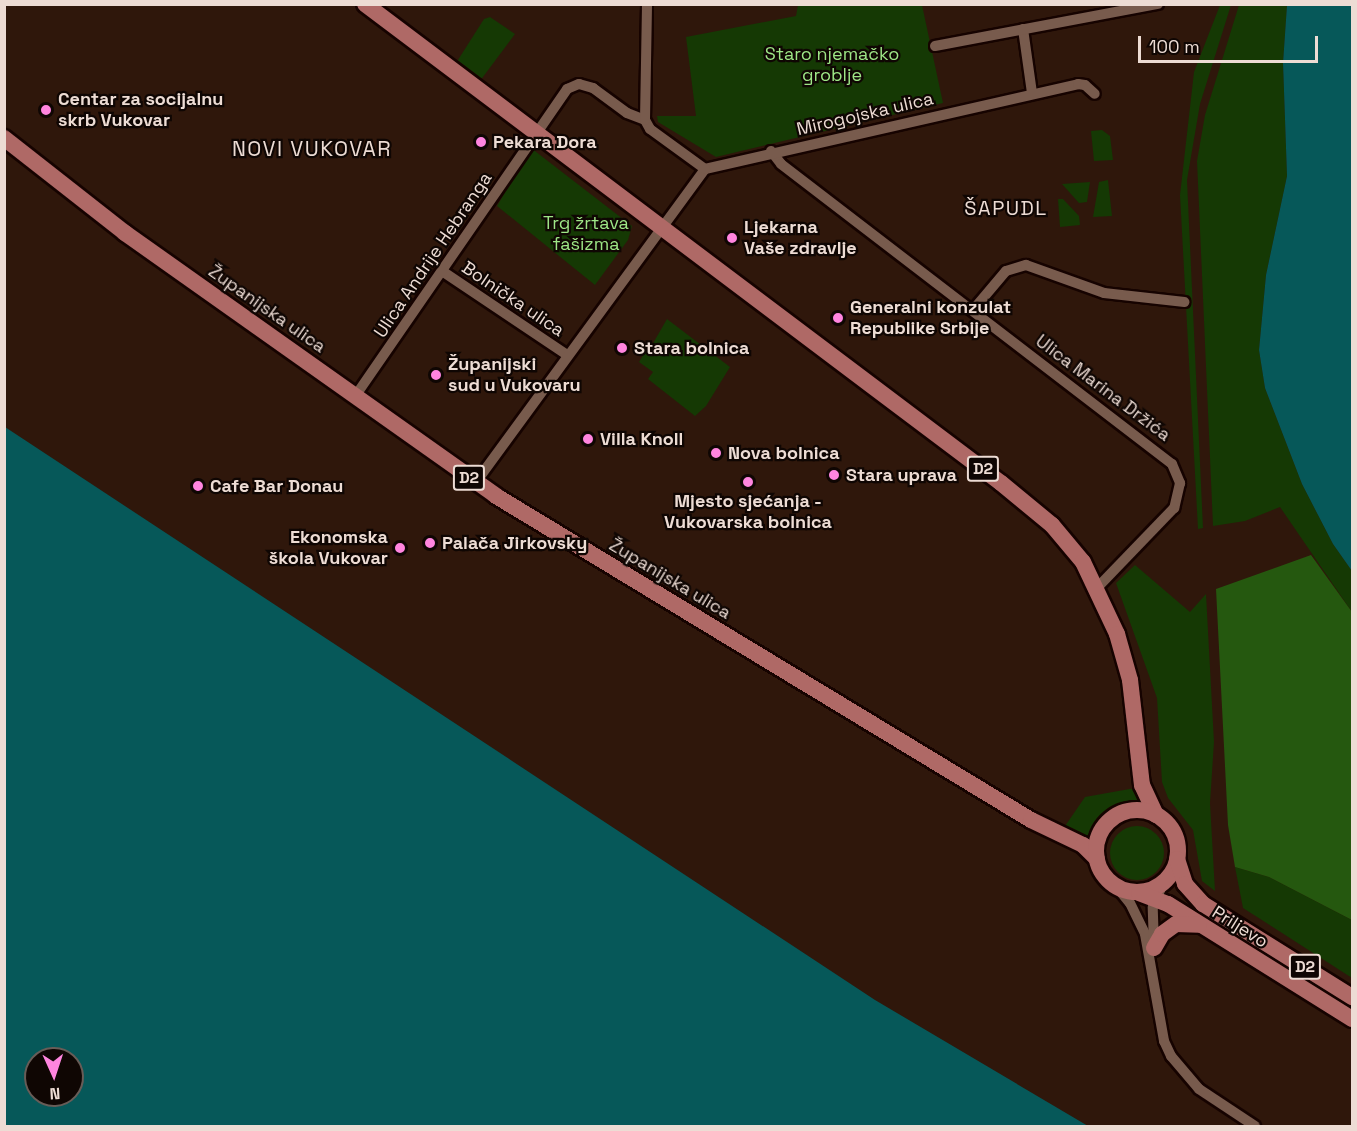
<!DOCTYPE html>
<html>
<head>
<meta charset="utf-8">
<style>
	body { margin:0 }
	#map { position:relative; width:1357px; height:1131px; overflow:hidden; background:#2f170b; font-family:"Space Grotesk",sans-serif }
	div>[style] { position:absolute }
	.green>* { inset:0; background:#153904 }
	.round { border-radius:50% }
	.forest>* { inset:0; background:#25580f }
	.water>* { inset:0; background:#065859 }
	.roads { filter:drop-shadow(2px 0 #160300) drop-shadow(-2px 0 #160300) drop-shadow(0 2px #160300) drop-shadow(0 -2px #160300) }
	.minor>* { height:10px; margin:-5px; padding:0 5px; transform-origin:5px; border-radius:5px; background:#785b4d }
	.primary>* { height:16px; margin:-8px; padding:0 8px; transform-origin:8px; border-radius:8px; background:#af6966 }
	.primary>.ring { margin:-8px; padding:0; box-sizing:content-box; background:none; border:16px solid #af6966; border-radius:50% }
	.dots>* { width:16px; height:16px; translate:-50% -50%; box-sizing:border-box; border:3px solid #0f0603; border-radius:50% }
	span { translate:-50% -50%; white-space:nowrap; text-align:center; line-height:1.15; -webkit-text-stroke:4.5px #0f0603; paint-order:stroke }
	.shield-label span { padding:2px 4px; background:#0f0603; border:2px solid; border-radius:4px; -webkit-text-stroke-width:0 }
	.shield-label { font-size:16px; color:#eddcd4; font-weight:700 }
	.park-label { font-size:18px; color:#9ee686 }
	.poi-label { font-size:18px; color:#eddcd4; font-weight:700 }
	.left { translate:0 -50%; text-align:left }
	.right { translate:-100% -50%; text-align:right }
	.street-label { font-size:18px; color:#eddcd4 }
	.neighbourhood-label { font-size:20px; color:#eddcd4; letter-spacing:1.5px }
	.quarter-label { font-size:21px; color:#eddcd4; letter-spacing:1.5px }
	.frame { position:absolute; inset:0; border:6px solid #eddcd4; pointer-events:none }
	.north { position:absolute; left:24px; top:1047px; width:60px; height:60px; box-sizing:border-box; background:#0f0603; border:2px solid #685c57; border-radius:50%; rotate:177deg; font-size:16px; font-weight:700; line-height:24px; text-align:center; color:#eddcd4 }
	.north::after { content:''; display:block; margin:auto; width:21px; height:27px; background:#ff85df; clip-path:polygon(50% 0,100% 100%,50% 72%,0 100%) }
	.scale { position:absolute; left:1138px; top:36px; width:180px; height:27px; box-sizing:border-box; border:3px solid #eddcd4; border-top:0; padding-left:8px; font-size:18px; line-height:21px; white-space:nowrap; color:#eddcd4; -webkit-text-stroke:4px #0f0603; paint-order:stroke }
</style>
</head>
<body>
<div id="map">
	<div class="green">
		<i style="clip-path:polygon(798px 5px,922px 5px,943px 103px,716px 157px,658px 122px,657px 116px,696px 116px,686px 37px,796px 16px)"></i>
		<i style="clip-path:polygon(1220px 5px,1231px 5px,1200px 104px,1187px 180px,1203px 528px,1198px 529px,1180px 195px,1194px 72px)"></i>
		<i style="clip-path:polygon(1239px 5px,1287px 5px,1283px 63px,1287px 176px,1266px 275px,1259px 350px,1265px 388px,1302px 484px,1333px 544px,1352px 571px,1352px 612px,1280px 507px,1245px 521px,1213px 526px,1197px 161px,1205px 115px)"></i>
		<i style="clip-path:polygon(490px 17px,515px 34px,480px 81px,456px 63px,484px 19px)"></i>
		<i style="clip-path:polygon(1102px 130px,1110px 136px,1113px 160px,1094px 161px,1091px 131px)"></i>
		<i style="clip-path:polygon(531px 148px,632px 226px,628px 240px,595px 285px,497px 206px)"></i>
		<i style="clip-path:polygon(1108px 180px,1112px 216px,1093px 217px,1099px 182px)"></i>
		<i style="clip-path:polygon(1090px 182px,1087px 202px,1079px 203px,1062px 184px)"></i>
		<i style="clip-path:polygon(1058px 199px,1063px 199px,1079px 216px,1080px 225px,1060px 227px)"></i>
		<i style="clip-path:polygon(667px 319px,730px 367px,706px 406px,695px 416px,648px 379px,653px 372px,639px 362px,644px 354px,641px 352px,648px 343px,652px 345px)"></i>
		<i style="clip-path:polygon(1135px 565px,1190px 612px,1206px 594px,1214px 742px,1210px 803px,1215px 891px,1202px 881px,1193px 830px,1168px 798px,1162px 782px,1157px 698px,1116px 583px)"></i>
		<i style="clip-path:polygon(1135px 788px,1139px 803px,1106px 816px,1091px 840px,1063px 829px,1085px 797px)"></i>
		<i class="round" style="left:1110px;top:826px;width:54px;height:54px"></i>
		<i style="clip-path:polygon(1235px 867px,1269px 877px,1352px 920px,1352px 978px,1243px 908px)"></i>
	</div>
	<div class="forest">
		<i style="clip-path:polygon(1311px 555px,1352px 612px,1352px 920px,1269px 877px,1235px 867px,1228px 825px,1216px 589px)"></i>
	</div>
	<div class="water">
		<i style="clip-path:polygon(1287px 5px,1352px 5px,1352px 571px,1333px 544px,1302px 484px,1265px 388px,1259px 350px,1266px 275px,1287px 176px,1283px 63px)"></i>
		<i style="clip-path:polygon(evenodd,5px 427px,875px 1000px,1088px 1126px,5px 1126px,5px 427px,36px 1059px,72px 1059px,72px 1095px,36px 1095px,36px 1059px)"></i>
	</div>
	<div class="roads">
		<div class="minor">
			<i style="left:1023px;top:29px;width:65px;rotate:82deg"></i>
			<i style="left:935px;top:46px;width:227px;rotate:-10.7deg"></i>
			<i style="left:771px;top:151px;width:16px;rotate:52deg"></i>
			<i style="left:781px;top:164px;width:493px;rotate:37.5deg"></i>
			<i style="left:1172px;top:464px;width:21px;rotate:67deg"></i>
			<i style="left:1180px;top:483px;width:26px;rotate:103deg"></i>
			<i style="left:1174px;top:508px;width:111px;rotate:133.9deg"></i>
			<i style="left:705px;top:169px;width:383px;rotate:-12.8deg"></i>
			<i style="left:1078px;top:84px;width:7px;rotate:8deg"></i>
			<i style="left:1085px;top:85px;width:13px;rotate:42deg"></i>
			<i style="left:442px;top:271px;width:151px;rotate:33.9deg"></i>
			<i style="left:973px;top:310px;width:51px;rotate:-49.8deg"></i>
			<i style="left:1006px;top:271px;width:21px;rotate:-17deg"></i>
			<i style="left:1026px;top:265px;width:83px;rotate:19.7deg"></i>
			<i style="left:1104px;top:293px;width:81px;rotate:6.4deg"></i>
			<i style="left:356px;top:395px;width:372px;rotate:-55.4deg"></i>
			<i style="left:567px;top:89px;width:13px;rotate:-23deg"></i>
			<i style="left:579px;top:84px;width:15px;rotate:16deg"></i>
			<i style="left:593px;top:88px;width:42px;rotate:36.3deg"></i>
			<i style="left:627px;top:113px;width:19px;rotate:21deg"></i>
			<i style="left:476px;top:482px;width:388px;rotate:-53.8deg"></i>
			<i style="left:705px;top:169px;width:68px;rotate:-144deg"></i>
			<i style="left:650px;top:129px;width:10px;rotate:-119deg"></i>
			<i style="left:645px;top:120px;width:116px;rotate:-89deg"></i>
			<i style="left:1116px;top:886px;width:22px;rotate:51deg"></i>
			<i style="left:1130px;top:903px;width:34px;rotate:64deg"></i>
			<i style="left:1145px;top:934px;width:109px;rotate:79.9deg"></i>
			<i style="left:1164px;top:1041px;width:17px;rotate:65deg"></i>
			<i style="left:1171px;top:1056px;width:43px;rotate:49.7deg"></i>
			<i style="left:1199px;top:1089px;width:67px;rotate:33.5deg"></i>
			<i style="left:1154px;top:945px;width:38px;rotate:-92deg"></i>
			<i style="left:1153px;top:907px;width:26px;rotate:-67deg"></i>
		</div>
		<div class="primary">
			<i style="left:365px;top:4px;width:796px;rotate:36.99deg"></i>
			<i style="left:1001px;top:483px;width:66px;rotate:39.5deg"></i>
			<i style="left:1052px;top:525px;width:48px;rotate:50deg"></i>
			<i style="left:1083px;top:562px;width:80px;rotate:64.7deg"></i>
			<i style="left:1117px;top:634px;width:48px;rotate:74.2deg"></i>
			<i style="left:1130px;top:680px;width:106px;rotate:83.5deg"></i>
			<i style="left:1142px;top:785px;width:33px;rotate:65deg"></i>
			<i style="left:4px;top:138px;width:154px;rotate:38.1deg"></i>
			<i style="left:125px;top:233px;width:455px;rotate:35.3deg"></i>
			<i style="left:496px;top:496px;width:625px;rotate:31.2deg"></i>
			<i style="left:1031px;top:820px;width:58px;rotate:25.7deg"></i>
			<i style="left:1083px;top:845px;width:20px;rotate:45deg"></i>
			<i class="ring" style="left:1096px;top:810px;width:66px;height:66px"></i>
			<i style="left:1177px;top:859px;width:26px;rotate:72deg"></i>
			<i style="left:1185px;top:884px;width:27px;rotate:48deg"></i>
			<i style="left:1203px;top:904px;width:176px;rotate:32deg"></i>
			<i style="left:1139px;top:893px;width:31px;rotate:21deg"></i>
			<i style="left:1168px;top:904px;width:217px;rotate:32deg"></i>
			<i style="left:1154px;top:948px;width:16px;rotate:-60deg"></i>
			<i style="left:1162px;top:934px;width:17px;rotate:-36deg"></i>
			<i style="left:1176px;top:924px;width:23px;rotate:2deg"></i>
		</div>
	</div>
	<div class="dots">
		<i style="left:46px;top:110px;background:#ff85df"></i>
		<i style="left:481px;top:142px;background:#ff85df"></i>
		<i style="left:732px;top:238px;background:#ff85df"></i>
		<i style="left:838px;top:318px;background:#ff85df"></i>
		<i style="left:622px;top:348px;background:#ff85df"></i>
		<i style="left:436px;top:375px;background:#ff85df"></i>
		<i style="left:588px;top:439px;background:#ff85df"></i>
		<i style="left:716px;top:453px;background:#ff85df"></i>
		<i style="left:834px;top:475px;background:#ff85df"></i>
		<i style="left:748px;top:482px;background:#ff85df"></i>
		<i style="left:198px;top:486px;background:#ff85df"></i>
		<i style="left:430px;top:543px;background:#ff85df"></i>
		<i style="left:400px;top:548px;background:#ff85df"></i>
	</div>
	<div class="shield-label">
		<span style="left:983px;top:469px">D2</span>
		<span style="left:469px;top:478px">D2</span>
		<span style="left:1305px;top:967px">D2</span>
	</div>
	<div class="park-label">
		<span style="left:832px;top:65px">Staro njemačko<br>groblje</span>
		<span style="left:586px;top:234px">Trg žrtava<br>fašizma</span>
	</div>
	<div class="poi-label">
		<span class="left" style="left:58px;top:110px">Centar za socijalnu<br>skrb Vukovar</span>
		<span class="left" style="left:493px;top:142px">Pekara Dora</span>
		<span class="left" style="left:744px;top:238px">Ljekarna<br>Vaše zdravlje</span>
		<span class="left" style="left:850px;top:318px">Generalni konzulat<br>Republike Srbije</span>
		<span class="left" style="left:634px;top:348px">Stara bolnica</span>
		<span class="left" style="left:448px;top:375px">Županijski<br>sud u Vukovaru</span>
		<span class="left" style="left:600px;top:439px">Villa Knoll</span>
		<span class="left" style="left:728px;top:453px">Nova bolnica</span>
		<span class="left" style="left:846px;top:475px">Stara uprava</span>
		<span class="left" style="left:210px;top:486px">Cafe Bar Donau</span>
		<span style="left:748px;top:512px">Mjesto sjećanja -<br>Vukovarska bolnica</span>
		<span class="right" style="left:388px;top:548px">Ekonomska<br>škola Vukovar</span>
		<span class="left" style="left:442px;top:543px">Palača Jirkovsky</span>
	</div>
	<div class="street-label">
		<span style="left:865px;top:114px;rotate:-13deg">Mirogojska ulica</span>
		<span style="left:433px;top:255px;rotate:-56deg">Ulica Andrije Hebranga</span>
		<span style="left:513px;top:299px;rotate:34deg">Bolnička ulica</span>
		<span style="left:267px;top:309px;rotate:35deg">Županijska ulica</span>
		<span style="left:1103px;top:388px;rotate:37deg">Ulica Marina Držića</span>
		<span style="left:670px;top:579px;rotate:31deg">Županijska ulica</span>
		<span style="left:1240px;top:927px;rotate:32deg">Priljevo</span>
	</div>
	<div class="neighbourhood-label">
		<span style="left:1006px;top:208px">ŠAPUDL</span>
	</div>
	<div class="quarter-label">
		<span style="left:312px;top:149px">NOVI VUKOVAR</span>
	</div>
	<div class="frame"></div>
	<div class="north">N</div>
	<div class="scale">100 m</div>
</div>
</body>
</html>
